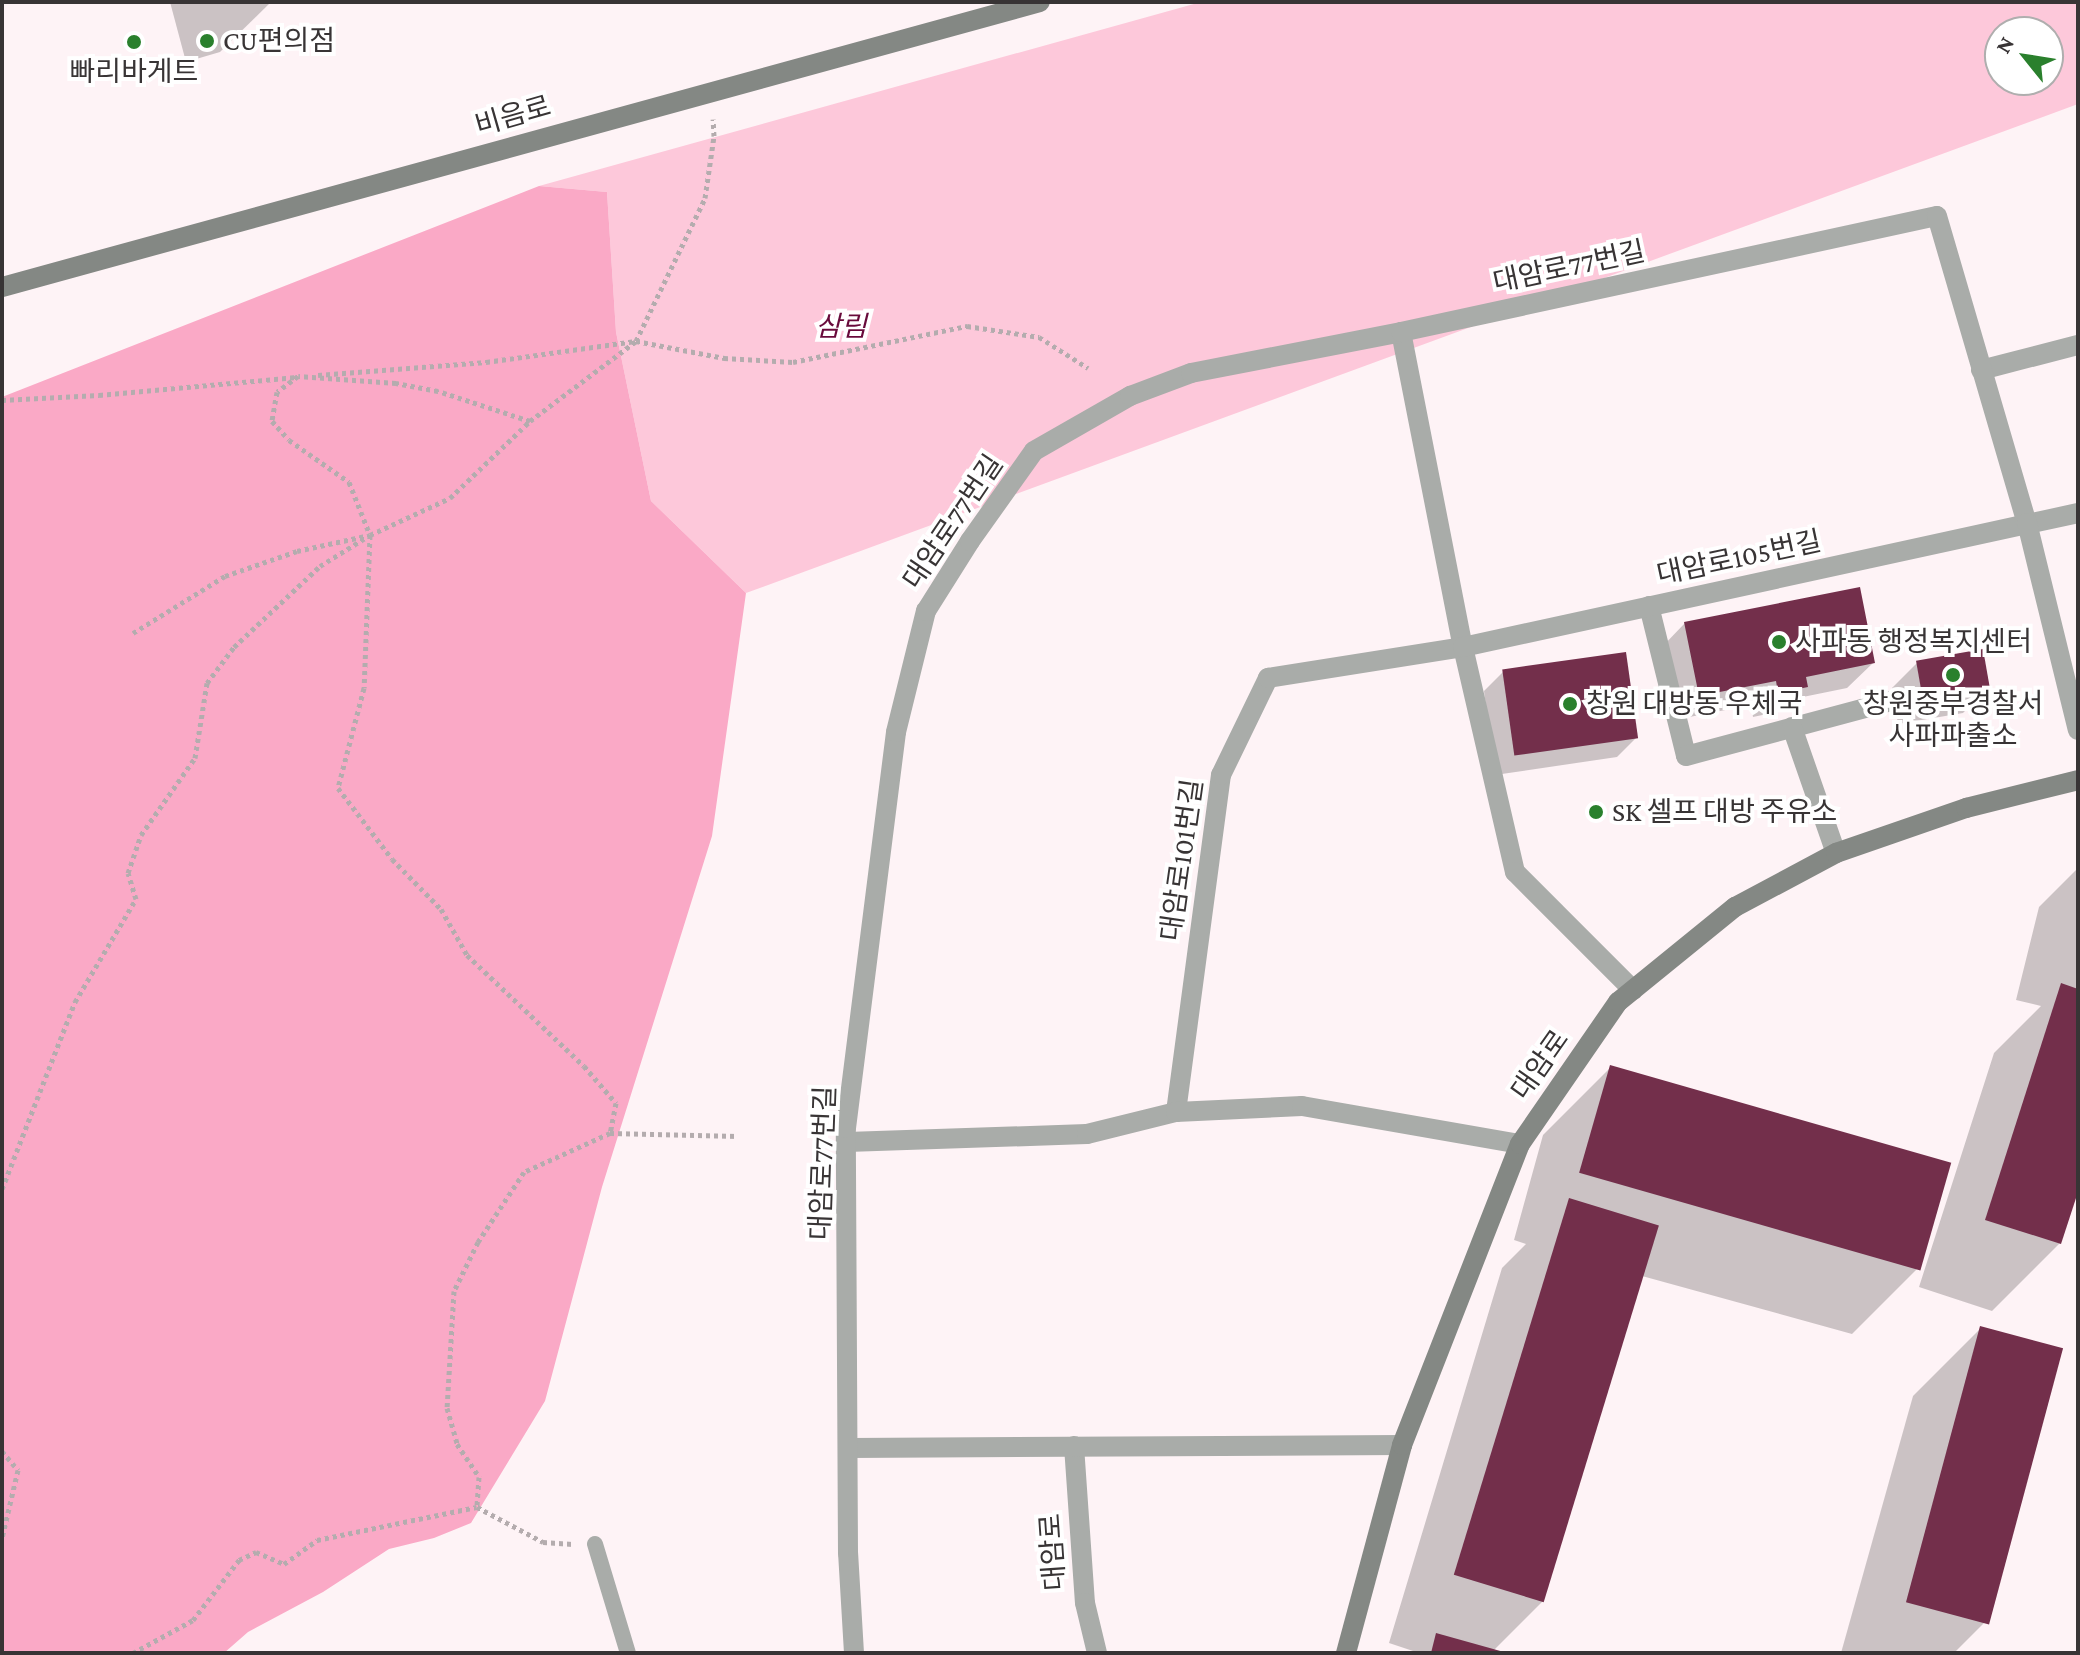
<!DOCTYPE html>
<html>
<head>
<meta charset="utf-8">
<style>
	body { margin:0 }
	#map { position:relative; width:2080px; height:1655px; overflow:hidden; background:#fef3f6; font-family:"Crimson Pro","Noto Sans KR",serif }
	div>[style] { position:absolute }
	.green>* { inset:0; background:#fdc8da }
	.forest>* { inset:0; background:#faa9c6 }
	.shadow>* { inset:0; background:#0003 }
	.building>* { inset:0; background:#732f4b; transform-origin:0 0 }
	.path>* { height:5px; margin-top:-2.5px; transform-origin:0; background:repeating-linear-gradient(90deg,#b4acae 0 4px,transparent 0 8px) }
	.lane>* { height:16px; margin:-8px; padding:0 8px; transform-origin:8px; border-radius:8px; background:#a9aca9 }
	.street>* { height:20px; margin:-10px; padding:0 10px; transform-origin:10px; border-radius:10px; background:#a9aca9 }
	.secondary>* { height:20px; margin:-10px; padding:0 10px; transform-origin:10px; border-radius:10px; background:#848884 }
	.dots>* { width:22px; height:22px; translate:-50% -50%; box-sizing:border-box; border:4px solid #fff; border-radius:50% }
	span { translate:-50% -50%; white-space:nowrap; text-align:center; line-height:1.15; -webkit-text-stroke:8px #fff; paint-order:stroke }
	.poi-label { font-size:28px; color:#383435 }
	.left { translate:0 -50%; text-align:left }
	.street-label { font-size:28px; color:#383435 }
	.park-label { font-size:28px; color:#680a3b; font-style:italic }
	.frame { position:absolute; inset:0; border:4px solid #383435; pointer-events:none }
	.north { position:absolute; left:1984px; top:16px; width:80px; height:80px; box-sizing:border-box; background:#fff; border:2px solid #afaeae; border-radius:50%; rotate:300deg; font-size:22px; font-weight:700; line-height:32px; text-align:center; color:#383435 }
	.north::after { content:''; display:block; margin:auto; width:28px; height:36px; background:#2a802d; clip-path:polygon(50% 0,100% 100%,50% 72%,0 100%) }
</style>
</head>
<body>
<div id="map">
	<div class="green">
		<i style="clip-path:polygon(evenodd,1201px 2px,2078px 2px,2078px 104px,746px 593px,651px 501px,616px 332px,607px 192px,539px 186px,1201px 2px,2000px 32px,2048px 32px,2048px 80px,2000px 80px,2000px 32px)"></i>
	</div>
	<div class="forest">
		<i style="clip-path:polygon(539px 186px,607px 192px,616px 332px,651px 501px,746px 593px,712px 836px,602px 1187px,545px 1401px,471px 1523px,434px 1538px,389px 1549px,323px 1592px,248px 1632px,224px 1653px,2px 1653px,2px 397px)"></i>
	</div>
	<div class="shadow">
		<i style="clip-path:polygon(170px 2px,271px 2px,220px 52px,186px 62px)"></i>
		<i style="clip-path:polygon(1685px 623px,1873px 663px,1847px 688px,1793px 699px,1781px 711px,1753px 717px,1751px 705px,1674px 720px,1660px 649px)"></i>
		<i style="clip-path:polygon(1917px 663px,1988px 687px,1963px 713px,1898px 724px,1892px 688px)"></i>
		<i style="clip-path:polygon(1503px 672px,1636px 738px,1617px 757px,1495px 775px,1484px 691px)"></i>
		<i style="clip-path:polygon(2078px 868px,2078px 1185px,2060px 1243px,1992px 1311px,1919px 1287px,1994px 1053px,2041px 1006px,2016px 1000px,2039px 907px)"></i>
		<i style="clip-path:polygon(1611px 1067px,1920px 1266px,1852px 1334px,1642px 1276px,1543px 1601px,1493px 1651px,1500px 1653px,1419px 1653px,1389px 1643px,1502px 1268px,1526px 1244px,1514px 1240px,1543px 1135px)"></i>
		<i style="clip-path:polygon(1981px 1328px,1984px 1623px,1954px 1653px,1841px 1653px,1913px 1396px)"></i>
	</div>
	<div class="building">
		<i style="clip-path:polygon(1860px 587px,1875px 663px,1806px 677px,1808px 687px,1778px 693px,1776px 681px,1699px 696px,1684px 622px)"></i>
		<i style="left:1983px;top:649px;width:40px;height:68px;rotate:80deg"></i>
		<i style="left:1626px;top:652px;width:87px;height:125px;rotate:82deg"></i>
		<i style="clip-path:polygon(2061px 983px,2078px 989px,2078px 1192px,2061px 1244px,1985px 1220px)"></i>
		<i style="left:1610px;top:1065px;width:355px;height:112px;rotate:16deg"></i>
		<i style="left:1569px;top:1198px;width:94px;height:394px;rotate:17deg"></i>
		<i style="left:1980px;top:1326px;width:86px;height:286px;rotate:15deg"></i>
		<i style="clip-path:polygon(1436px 1633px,1504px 1652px,1504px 1653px,1431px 1653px)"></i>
	</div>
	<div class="path">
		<i style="left:318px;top:375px;width:169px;rotate:-4.4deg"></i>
		<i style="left:486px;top:362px;width:151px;rotate:-8deg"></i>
		<i style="left:636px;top:341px;width:90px;rotate:10.9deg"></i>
		<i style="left:724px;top:358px;width:69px;rotate:3.3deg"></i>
		<i style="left:793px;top:362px;width:178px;rotate:-11.7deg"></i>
		<i style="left:967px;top:326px;width:73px;rotate:8.7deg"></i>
		<i style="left:1039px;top:337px;width:58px;rotate:32.3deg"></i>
		<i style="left:2px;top:400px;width:97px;rotate:-3deg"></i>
		<i style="left:99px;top:395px;width:198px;rotate:-5.2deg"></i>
		<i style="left:530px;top:421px;width:133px;rotate:-37deg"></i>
		<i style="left:636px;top:341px;width:159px;rotate:-64.2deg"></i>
		<i style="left:705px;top:198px;width:63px;rotate:-81.7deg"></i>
		<i style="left:714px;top:136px;width:17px;rotate:-93deg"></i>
		<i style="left:133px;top:633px;width:108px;rotate:-31.8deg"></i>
		<i style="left:225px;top:576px;width:76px;rotate:-19.1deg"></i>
		<i style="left:297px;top:551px;width:70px;rotate:-12.4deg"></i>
		<i style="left:610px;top:1133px;width:128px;rotate:1.3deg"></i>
		<i style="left:2px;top:1189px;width:201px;rotate:-68.7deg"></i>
		<i style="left:75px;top:1002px;width:120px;rotate:-59.4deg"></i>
		<i style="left:136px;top:899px;width:27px;rotate:-107deg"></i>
		<i style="left:128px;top:873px;width:40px;rotate:-71.1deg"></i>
		<i style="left:141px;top:835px;width:94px;rotate:-55deg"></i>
		<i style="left:195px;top:758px;width:76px;rotate:-80.9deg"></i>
		<i style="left:207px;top:683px;width:45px;rotate:-53.1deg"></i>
		<i style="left:234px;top:647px;width:118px;rotate:-43.3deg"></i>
		<i style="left:320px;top:566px;width:59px;rotate:-31.8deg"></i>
		<i style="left:370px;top:535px;width:88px;rotate:-24.8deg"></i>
		<i style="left:450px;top:498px;width:111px;rotate:-43.9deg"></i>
		<i style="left:530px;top:421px;width:97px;rotate:-161.9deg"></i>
		<i style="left:438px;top:391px;width:43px;rotate:-169.2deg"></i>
		<i style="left:396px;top:383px;width:98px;rotate:-175.9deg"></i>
		<i style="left:298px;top:376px;width:26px;rotate:143deg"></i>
		<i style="left:277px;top:392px;width:29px;rotate:100deg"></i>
		<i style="left:272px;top:421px;width:25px;rotate:48deg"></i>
		<i style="left:289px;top:440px;width:73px;rotate:35deg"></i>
		<i style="left:349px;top:482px;width:57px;rotate:68.4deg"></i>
		<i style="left:370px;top:535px;width:153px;rotate:92.2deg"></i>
		<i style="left:364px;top:688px;width:103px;rotate:104.6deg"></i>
		<i style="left:338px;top:788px;width:89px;rotate:52.7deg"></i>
		<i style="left:392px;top:859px;width:70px;rotate:45.6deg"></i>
		<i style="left:441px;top:909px;width:53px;rotate:60.5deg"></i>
		<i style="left:467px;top:955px;width:161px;rotate:43.5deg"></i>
		<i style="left:584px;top:1066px;width:49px;rotate:49.1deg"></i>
		<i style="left:616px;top:1103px;width:31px;rotate:101deg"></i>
		<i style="left:610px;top:1133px;width:94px;rotate:155.6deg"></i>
		<i style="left:524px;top:1172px;width:84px;rotate:123.3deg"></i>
		<i style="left:478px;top:1242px;width:55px;rotate:116.1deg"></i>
		<i style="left:454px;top:1291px;width:117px;rotate:93.4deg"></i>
		<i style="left:447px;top:1408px;width:37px;rotate:74deg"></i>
		<i style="left:457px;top:1444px;width:40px;rotate:56deg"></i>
		<i style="left:479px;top:1477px;width:30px;rotate:94deg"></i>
		<i style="left:477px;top:1507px;width:75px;rotate:27.9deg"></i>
		<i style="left:543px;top:1542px;width:30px;rotate:4deg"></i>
		<i style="left:2px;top:1451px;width:25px;rotate:50deg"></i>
		<i style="left:18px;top:1470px;width:70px;rotate:103.2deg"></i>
		<i style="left:133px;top:1653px;width:68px;rotate:-28.8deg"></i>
		<i style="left:193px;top:1620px;width:76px;rotate:-52.5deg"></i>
		<i style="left:239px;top:1560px;width:19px;rotate:-25deg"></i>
		<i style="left:256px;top:1552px;width:30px;rotate:23deg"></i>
		<i style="left:284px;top:1564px;width:41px;rotate:-36deg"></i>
		<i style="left:317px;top:1540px;width:163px;rotate:-11.7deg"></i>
	</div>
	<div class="lane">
		<i style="left:595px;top:1544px;width:114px;rotate:73.2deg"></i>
	</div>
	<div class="street">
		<i style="left:1401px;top:332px;width:321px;rotate:78.9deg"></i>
		<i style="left:1463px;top:647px;width:231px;rotate:77deg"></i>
		<i style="left:1515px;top:872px;width:167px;rotate:45deg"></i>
		<i style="left:1981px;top:370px;width:100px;rotate:-14.5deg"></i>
		<i style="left:1649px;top:606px;width:154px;rotate:76.1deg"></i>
		<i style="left:1686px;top:756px;width:220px;rotate:-15deg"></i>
		<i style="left:1792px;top:727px;width:133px;rotate:70.8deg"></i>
		<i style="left:1176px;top:1112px;width:340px;rotate:-82.4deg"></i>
		<i style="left:1221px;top:775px;width:108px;rotate:-64.1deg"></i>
		<i style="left:1268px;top:678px;width:197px;rotate:-9deg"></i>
		<i style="left:1463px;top:647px;width:629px;rotate:-12.29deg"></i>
		<i style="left:847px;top:1142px;width:240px;rotate:-1.9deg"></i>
		<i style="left:1087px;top:1134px;width:92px;rotate:-13.9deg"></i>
		<i style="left:1176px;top:1112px;width:126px;rotate:-2.7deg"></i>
		<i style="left:1302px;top:1106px;width:221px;rotate:9.9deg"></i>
		<i style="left:1074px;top:1446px;width:157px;rotate:86deg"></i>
		<i style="left:1085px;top:1603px;width:51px;rotate:76.5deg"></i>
		<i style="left:849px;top:1448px;width:553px;rotate:-0.31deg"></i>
		<i style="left:854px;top:1653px;width:100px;rotate:-93.4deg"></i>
		<i style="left:848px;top:1553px;width:425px;rotate:-90.3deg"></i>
		<i style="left:846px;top:1128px;width:399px;rotate:-82.8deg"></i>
		<i style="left:896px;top:732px;width:125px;rotate:-76.1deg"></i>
		<i style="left:926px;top:611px;width:83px;rotate:-57.8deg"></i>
		<i style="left:970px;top:541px;width:110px;rotate:-54.6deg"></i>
		<i style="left:1034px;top:451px;width:111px;rotate:-29.8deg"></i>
		<i style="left:1130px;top:396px;width:65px;rotate:-20.7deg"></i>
		<i style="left:1191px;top:373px;width:214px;rotate:-11deg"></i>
		<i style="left:1401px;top:332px;width:548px;rotate:-12.21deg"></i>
		<i style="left:1937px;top:216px;width:320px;rotate:73.7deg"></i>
		<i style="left:2027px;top:523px;width:213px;rotate:76.2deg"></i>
	</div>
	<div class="secondary">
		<i style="left:2px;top:287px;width:1076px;rotate:-15.35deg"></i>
		<i style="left:1346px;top:1653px;width:215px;rotate:-74.9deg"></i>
		<i style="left:1402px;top:1445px;width:323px;rotate:-68.6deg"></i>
		<i style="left:1520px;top:1144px;width:173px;rotate:-55.4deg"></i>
		<i style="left:1618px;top:1002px;width:151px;rotate:-39.1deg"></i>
		<i style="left:1735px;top:907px;width:115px;rotate:-28.1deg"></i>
		<i style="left:1836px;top:853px;width:138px;rotate:-19.1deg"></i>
		<i style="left:1966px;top:808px;width:115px;rotate:-14deg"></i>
	</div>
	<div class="dots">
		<i style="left:207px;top:41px;background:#2a802d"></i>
		<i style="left:134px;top:42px;background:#2a802d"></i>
		<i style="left:1779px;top:642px;background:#2a802d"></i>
		<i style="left:1953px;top:675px;background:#2a802d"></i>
		<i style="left:1570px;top:704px;background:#2a802d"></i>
		<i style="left:1596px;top:812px;background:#2a802d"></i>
	</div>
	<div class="poi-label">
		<span class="left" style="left:223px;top:41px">CU편의점</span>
		<span style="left:134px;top:72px">빠리바게트</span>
		<span class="left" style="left:1795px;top:642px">사파동 행정복지센터</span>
		<span class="left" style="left:1586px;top:704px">창원 대방동 우체국</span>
		<span style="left:1953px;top:720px">창원중부경찰서<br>사파파출소</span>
		<span class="left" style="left:1612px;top:812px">SK 셀프 대방 주유소</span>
	</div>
	<div class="street-label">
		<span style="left:513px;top:116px;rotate:-16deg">비음로</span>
		<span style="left:1569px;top:267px;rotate:-12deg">대암로77번길</span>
		<span style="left:953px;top:522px;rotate:-56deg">대암로77번길</span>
		<span style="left:1739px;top:558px;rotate:-12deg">대암로105번길</span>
		<span style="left:1182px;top:860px;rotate:-82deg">대암로101번길</span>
		<span style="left:1540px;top:1065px;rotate:-55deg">대암로</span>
		<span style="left:823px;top:1163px;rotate:-88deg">대암로77번길</span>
		<span style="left:1053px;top:1552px;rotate:-94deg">대암로</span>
	</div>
	<div class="park-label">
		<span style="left:841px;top:327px">삼림</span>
	</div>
	<div class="frame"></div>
	<div class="north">N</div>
</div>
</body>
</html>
